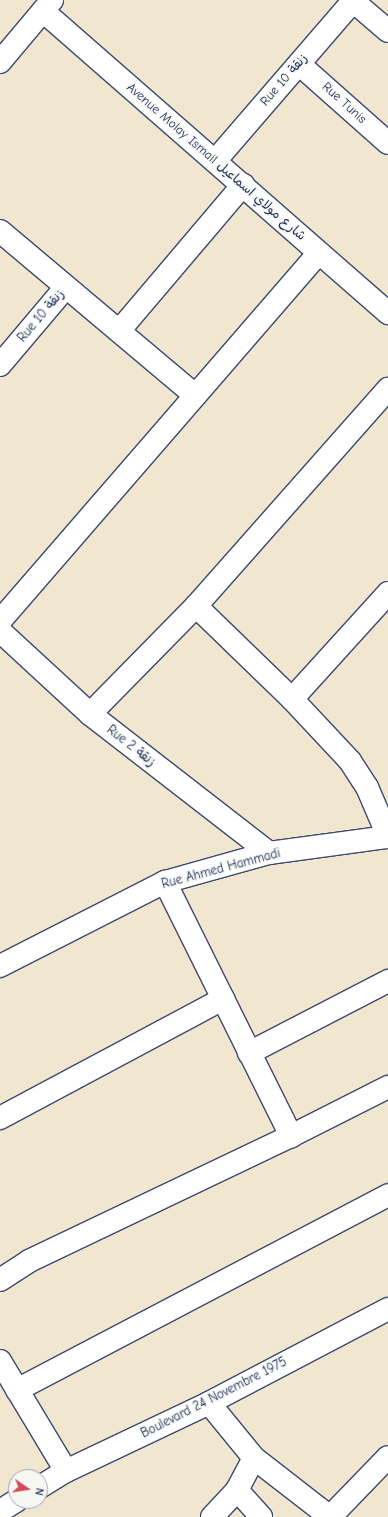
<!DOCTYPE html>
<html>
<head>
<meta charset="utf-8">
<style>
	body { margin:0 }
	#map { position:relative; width:388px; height:1517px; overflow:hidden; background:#f1e6cf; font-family:"Comic Neue","Playpen Sans Arabic",sans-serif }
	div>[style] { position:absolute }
	.roads { filter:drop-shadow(1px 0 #3b4a6f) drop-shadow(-1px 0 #3b4a6f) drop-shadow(0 1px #3b4a6f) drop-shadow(0 -1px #3b4a6f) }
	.street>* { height:22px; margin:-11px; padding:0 11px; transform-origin:11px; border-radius:11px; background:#fff }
	.secondary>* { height:22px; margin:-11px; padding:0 11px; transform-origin:11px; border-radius:11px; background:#fff }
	span { translate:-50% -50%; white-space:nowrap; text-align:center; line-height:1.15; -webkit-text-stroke:3px #f6f6f2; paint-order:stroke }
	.street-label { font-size:13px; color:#1b2f5e }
	.north { position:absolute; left:8px; top:1469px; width:40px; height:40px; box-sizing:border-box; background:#f6f6f2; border:1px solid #9ea6b7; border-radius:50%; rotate:103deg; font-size:11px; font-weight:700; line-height:16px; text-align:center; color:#1b2f5e }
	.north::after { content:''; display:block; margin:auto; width:14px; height:18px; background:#d1495b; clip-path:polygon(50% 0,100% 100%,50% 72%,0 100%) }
</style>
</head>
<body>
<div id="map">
	<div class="roads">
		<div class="street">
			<i style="left:353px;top:1px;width:46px;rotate:40.6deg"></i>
			<i style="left:299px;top:64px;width:119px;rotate:41.6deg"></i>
			<i style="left:215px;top:161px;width:213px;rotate:-49.2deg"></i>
			<i style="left:0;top:231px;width:255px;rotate:40.1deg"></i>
			<i style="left:119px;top:331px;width:192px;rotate:-49.7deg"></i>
			<i style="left:0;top:365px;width:102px;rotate:-49.8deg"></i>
			<i style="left:196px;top:606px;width:134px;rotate:44.1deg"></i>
			<i style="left:292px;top:699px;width:85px;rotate:46.9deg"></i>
			<i style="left:350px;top:761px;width:31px;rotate:57deg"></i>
			<i style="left:367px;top:787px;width:53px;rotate:66.8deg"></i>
			<i style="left:0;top:621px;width:487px;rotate:-49.1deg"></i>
			<i style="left:0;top:631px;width:122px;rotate:42.7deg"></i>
			<i style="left:90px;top:714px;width:227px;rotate:37.8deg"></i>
			<i style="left:292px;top:699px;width:143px;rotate:-47.8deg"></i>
			<i style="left:90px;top:714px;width:151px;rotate:-45.5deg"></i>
			<i style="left:196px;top:606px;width:290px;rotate:-48.5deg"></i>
			<i style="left:165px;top:882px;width:284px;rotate:63.6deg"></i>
			<i style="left:0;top:966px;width:185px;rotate:-27deg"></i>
			<i style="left:165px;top:882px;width:108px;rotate:-15.6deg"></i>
			<i style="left:269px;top:853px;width:120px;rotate:-7.7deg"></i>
			<i style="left:249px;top:1053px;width:157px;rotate:-27.4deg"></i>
			<i style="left:0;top:1118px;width:253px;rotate:-28.1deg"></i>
			<i style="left:0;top:1280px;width:35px;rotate:-33deg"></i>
			<i style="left:29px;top:1261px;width:290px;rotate:-25.5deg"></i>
			<i style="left:291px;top:1136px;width:109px;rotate:-26.8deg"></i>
			<i style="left:0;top:1361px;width:128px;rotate:59deg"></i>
			<i style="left:17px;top:1390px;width:419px;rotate:-27.7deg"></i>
			<i style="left:209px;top:1403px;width:71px;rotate:50.7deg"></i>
			<i style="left:254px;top:1458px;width:96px;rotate:37.8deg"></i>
			<i style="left:40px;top:1487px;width:31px;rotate:-32deg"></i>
			<i style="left:66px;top:1471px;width:158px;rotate:-25.4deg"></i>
			<i style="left:209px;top:1403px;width:202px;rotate:-27.7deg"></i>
			<i style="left:237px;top:1490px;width:36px;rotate:48deg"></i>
			<i style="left:0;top:1511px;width:19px;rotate:-32deg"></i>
			<i style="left:212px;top:1517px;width:37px;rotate:-47deg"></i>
			<i style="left:237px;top:1490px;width:36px;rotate:-62deg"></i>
			<i style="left:330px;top:1517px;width:83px;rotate:-46deg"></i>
		</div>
		<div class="secondary">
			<i style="left:43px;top:11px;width:459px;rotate:41.2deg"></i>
			<i style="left:0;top:62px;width:81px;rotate:-50deg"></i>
		</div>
	</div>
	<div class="street-label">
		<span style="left:284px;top:80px;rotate:-49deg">Rue 10 زنقة</span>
		<span style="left:344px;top:103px;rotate:42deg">Rue Tunis</span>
		<span style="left:216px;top:162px;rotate:41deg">Avenue Molay Ismail شارع مولاي اسماعيل</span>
		<span style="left:41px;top:316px;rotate:-50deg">Rue 10 زنقة</span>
		<span style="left:131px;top:746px;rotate:38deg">Rue 2 زنقة</span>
		<span style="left:221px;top:869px;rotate:-15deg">Rue Ahmed Hammadi</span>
		<span style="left:214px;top:1398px;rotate:-27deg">Boulevard 24 Novembre 1975</span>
	</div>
	<div class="north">N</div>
</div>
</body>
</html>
